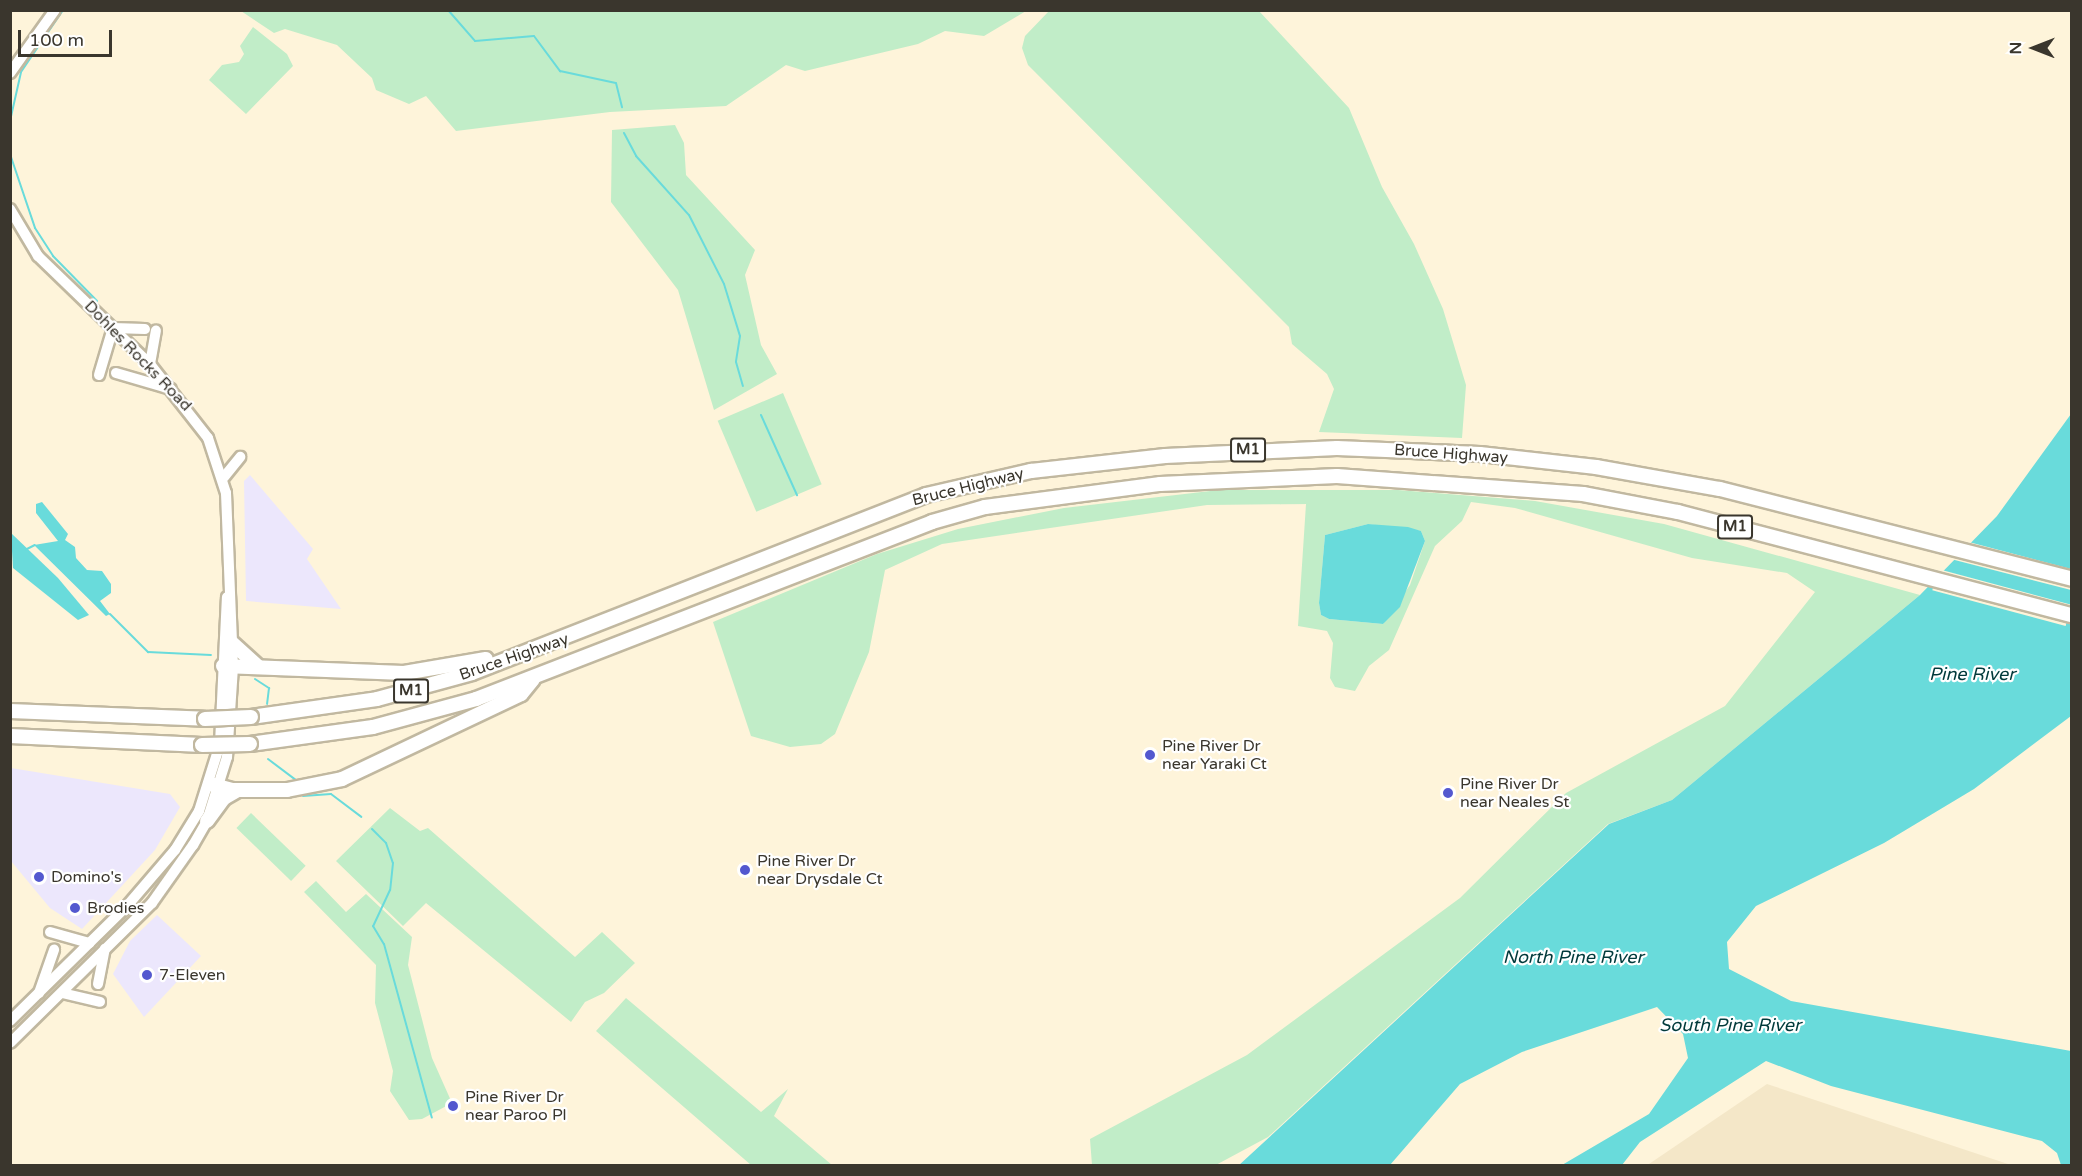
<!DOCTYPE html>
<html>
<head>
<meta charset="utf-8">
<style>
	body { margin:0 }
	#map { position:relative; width:2082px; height:1176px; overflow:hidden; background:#fef4da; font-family:"Varela Round",sans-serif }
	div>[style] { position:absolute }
	.commercial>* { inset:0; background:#ece7fc }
	.built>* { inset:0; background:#f4e7c8 }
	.green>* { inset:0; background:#c1edc8; transform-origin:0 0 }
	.water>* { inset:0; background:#69dbdb }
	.pier>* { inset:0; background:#fef4da; transform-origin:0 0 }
	.stream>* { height:2px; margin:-1px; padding:0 1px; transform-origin:1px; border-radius:1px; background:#69dbdb }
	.roads { filter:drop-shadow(2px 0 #c1b8a0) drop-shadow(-2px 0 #c1b8a0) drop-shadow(0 2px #c1b8a0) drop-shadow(0 -2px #c1b8a0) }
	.secondary>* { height:10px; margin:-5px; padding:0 5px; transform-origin:5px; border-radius:5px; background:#fff }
	.highway>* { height:14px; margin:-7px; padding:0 7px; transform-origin:7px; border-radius:7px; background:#fff }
	.bridges { filter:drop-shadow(2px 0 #c1b8a0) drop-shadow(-2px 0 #c1b8a0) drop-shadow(0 2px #c1b8a0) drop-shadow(0 -2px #c1b8a0) }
	.highway-bridge>* { height:14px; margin:-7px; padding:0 7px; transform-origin:7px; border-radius:7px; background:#fff }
	.dots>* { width:16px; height:16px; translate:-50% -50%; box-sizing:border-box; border:3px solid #fff; border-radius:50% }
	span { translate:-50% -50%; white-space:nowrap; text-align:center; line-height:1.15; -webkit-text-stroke:4.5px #fff; paint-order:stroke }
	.shield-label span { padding:2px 4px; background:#fff; border:2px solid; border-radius:4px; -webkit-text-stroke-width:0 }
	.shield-label { font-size:15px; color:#3a362d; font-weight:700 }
	.street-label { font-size:16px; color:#3a362d }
	.poi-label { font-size:16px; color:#3a362d }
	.left { translate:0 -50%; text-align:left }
	.water-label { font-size:18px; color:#013a3b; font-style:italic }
	.frame { position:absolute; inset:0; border:12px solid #3a362d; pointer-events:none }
	.north { position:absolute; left:2004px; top:18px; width:60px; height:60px; -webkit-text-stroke:4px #fff; paint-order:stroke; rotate:270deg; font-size:16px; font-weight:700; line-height:24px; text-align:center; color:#3a362d }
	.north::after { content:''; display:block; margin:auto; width:21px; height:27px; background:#3a362d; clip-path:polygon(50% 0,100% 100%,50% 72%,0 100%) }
	.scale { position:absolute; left:18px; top:30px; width:94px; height:27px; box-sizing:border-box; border:3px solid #3a362d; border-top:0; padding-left:8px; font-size:18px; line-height:21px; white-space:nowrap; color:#3a362d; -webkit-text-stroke:4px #fff; paint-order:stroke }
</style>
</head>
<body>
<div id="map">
	<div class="commercial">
		<i style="clip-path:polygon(250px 475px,313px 549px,307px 559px,341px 609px,246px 601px,244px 481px)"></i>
		<i style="clip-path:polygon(11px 768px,170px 794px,180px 807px,155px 850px,82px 929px,50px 908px,11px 861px)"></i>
		<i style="clip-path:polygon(157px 915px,201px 956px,144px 1017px,113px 974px,130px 941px)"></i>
	</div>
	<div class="built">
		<i style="clip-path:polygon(1767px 1084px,2011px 1165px,1646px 1166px)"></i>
	</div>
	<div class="green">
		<i style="clip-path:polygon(241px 11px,1026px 11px,984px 36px,945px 31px,918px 44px,805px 71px,786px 65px,726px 106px,610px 112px,456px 131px,426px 96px,409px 104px,376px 90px,372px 78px,337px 45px,285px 29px,274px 33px)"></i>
		<i style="clip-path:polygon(1049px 11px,1259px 11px,1349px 108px,1382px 187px,1414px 244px,1443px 309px,1466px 385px,1462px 438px,1319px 432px,1334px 389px,1327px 374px,1292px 344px,1289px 327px,1028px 65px,1022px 48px,1025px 36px)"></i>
		<i style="clip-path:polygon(253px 27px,287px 54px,293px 66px,246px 114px,209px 80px,222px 65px,239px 62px,244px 54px,240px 46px)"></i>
		<i style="clip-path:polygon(675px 125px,684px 143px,686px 175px,755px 250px,745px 275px,761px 345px,777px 374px,714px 410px,678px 290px,611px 202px,612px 130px)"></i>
		<i style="left:783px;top:393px;width:99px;height:71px;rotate:67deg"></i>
		<i style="clip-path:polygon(evenodd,1219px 490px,1398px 490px,1535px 501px,1664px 524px,1920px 595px,1672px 800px,1608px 824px,1268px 1137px,1214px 1166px,1092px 1165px,1090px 1139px,1247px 1055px,1460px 898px,1566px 793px,1725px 706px,1815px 592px,1787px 573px,1692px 558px,1515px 508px,1471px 502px,1462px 521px,1435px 546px,1389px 650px,1369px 666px,1355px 691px,1335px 687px,1330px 678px,1333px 643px,1327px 631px,1298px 626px,1306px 504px,1207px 505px,942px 544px,885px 570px,869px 652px,835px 734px,821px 744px,790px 747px,751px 736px,713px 622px,877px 554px,958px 529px,1064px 508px,1219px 490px,1368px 524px,1421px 531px,1425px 541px,1410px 585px,1383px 624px,1329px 619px,1321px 615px,1319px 603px,1325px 535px,1368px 524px)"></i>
		<i style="clip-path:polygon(390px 808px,420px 831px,428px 828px,575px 957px,602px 932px,635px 963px,604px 993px,585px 1002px,571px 1022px,426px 903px,403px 926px,336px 861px)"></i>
		<i style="left:251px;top:813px;width:76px;height:21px;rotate:44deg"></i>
		<i style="clip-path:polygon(316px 881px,346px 912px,366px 894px,412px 937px,408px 965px,432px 1058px,452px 1103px,422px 1119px,409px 1120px,390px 1091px,393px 1071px,375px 1003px,376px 965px,304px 892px)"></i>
		<i style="clip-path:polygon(626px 998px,761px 1112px,788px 1089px,774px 1116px,832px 1165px,751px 1165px,596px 1031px)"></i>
	</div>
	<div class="water">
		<i style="clip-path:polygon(2071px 414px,2071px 716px,1974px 789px,1884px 843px,1756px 906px,1727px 942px,1729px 969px,1791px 1001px,2071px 1051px,2071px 1165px,2061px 1165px,2057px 1153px,2042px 1141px,1831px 1086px,1766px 1061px,1640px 1142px,1622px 1165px,1562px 1165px,1649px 1114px,1688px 1058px,1683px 1034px,1657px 1007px,1522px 1052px,1460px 1084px,1390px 1165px,1238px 1166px,1609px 824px,1672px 800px,1920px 595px,1997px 516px)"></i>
		<i style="clip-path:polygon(42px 502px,68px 534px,65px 540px,75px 547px,76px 558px,87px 570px,102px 571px,111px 584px,111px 593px,100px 601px,110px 614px,106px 616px,34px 545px,58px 541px,36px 513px,36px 504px)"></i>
		<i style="clip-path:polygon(1368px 524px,1408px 527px,1421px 531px,1425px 541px,1400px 607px,1383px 624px,1329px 619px,1321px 615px,1319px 603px,1325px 535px)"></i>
		<i style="clip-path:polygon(11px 533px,58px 578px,89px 615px,78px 620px,13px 568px)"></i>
	</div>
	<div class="pier">
		<i style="clip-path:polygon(1965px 541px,2071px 569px,2071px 590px,1947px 558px)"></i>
		<i style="left:1938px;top:569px;width:138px;height:22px;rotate:15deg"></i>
	</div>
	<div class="stream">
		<i style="left:448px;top:10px;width:41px;rotate:48.9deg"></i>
		<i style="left:475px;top:41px;width:59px;rotate:-4.8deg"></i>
		<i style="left:534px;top:36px;width:44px;rotate:53.4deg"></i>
		<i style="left:560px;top:71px;width:57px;rotate:12.1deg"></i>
		<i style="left:616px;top:83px;width:25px;rotate:76deg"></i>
		<i style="left:10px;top:121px;width:50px;rotate:-77.3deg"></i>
		<i style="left:21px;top:72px;width:75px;rotate:-55.9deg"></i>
		<i style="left:624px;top:133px;width:26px;rotate:62deg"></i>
		<i style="left:636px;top:156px;width:79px;rotate:48.1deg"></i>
		<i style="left:689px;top:215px;width:77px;rotate:63.1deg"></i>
		<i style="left:724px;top:284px;width:54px;rotate:72.9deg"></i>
		<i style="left:740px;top:336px;width:26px;rotate:99deg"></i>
		<i style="left:736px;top:362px;width:25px;rotate:74deg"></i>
		<i style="left:10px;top:154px;width:78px;rotate:71.3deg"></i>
		<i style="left:35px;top:228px;width:33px;rotate:57deg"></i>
		<i style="left:53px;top:256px;width:63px;rotate:45.6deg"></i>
		<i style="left:761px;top:415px;width:88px;rotate:65.8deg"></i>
		<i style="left:25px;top:550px;width:11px;rotate:-27deg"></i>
		<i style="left:110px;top:614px;width:54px;rotate:45deg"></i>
		<i style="left:148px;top:652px;width:63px;rotate:2.7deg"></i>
		<i style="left:255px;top:679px;width:17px;rotate:33deg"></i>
		<i style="left:269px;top:688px;width:16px;rotate:97deg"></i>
		<i style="left:268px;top:759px;width:38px;rotate:37deg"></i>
		<i style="left:303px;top:796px;width:28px;rotate:-4deg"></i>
		<i style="left:331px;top:794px;width:38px;rotate:37deg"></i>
		<i style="left:372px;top:829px;width:20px;rotate:45deg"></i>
		<i style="left:386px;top:843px;width:21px;rotate:71deg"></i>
		<i style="left:393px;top:863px;width:27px;rotate:96deg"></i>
		<i style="left:390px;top:890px;width:40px;rotate:115deg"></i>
		<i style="left:373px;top:926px;width:21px;rotate:59deg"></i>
		<i style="left:384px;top:944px;width:180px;rotate:74.6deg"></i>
	</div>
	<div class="roads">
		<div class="secondary">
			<i style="left:10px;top:73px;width:77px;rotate:-54.5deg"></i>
			<i style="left:10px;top:209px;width:55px;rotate:59.2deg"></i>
			<i style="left:38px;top:256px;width:156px;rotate:44deg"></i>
			<i style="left:150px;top:364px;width:94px;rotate:51.9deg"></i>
			<i style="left:208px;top:438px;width:58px;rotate:71.9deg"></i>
			<i style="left:226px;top:493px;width:174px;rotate:87.7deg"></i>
			<i style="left:233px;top:667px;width:90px;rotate:93.8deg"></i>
			<i style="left:227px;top:757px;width:67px;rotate:107.4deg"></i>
			<i style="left:207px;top:821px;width:28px;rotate:120deg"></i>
			<i style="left:193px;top:845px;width:71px;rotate:125.3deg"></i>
			<i style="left:152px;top:903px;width:199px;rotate:135.4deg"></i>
			<i style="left:113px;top:328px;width:32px;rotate:2deg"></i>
			<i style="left:150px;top:364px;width:34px;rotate:-80deg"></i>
			<i style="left:116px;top:373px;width:57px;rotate:16.2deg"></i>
			<i style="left:99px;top:375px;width:49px;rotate:-73.4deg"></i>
			<i style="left:224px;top:477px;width:26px;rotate:-51deg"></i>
			<i style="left:50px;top:932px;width:41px;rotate:15.8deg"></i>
			<i style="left:98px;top:984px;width:36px;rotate:-79deg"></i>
			<i style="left:39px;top:993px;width:46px;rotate:-70.8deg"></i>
			<i style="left:62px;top:993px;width:39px;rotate:13deg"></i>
			<i style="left:10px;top:1021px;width:164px;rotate:-44.5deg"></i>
			<i style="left:127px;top:906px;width:74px;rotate:-49.4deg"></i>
			<i style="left:175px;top:850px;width:46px;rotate:-58.4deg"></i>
			<i style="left:199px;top:811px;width:70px;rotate:-72.6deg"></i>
			<i style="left:220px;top:744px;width:147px;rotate:-87.3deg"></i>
		</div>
		<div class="highway">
			<i style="left:232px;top:643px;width:36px;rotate:42deg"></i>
			<i style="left:223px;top:666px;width:181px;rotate:2.2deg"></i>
			<i style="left:404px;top:673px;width:83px;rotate:-9.7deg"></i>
			<i style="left:10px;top:711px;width:195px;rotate:2.3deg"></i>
			<i style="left:251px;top:717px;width:127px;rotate:-8.1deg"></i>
			<i style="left:377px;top:699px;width:98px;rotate:-15.3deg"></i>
			<i style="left:472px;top:673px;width:488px;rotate:-21.4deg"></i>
			<i style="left:926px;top:495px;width:108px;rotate:-12.9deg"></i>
			<i style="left:1031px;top:471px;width:135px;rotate:-6.4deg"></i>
			<i style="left:1165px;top:456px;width:172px;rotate:-2.7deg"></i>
			<i style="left:1337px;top:448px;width:143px;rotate:2.4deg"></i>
			<i style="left:1480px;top:454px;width:117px;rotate:6.4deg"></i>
			<i style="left:1596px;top:467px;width:126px;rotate:10.1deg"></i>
			<i style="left:1720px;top:489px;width:363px;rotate:14.3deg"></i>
			<i style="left:10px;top:736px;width:192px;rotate:2.7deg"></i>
			<i style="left:250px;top:744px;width:124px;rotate:-7.9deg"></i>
			<i style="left:373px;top:727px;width:107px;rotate:-15.2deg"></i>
			<i style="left:476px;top:699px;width:489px;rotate:-21.2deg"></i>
			<i style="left:932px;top:522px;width:55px;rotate:-15.8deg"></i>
			<i style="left:985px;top:507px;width:177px;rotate:-7.5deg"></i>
			<i style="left:1160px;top:484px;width:177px;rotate:-2.6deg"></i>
			<i style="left:1337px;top:476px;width:247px;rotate:4.2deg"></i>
			<i style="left:1583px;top:494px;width:97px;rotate:10.7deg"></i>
			<i style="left:1678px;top:512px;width:407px;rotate:14.7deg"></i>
			<i style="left:210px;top:784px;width:24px;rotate:15deg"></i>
			<i style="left:233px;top:790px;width:54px"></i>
			<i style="left:287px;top:790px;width:56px;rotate:-11.3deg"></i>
			<i style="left:342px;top:779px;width:198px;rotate:-25.4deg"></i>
			<i style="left:521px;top:694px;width:19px;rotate:-51deg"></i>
			<i style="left:207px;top:821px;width:29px;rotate:-54deg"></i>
			<i style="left:224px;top:798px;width:16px;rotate:-30deg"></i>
		</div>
	</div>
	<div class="bridges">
		<div class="highway-bridge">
			<i style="left:205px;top:719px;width:46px;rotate:-2.5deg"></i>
			<i style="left:202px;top:745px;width:48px;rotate:-1.2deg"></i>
		</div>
	</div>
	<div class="dots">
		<i style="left:1150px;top:755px;background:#5358cf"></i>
		<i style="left:1448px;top:793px;background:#5358cf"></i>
		<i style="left:745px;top:870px;background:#5358cf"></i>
		<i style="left:39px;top:877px;background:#5358cf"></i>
		<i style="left:75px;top:908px;background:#5358cf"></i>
		<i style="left:147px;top:975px;background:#5358cf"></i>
		<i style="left:453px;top:1106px;background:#5358cf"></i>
	</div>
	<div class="shield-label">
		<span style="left:1248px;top:450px">M1</span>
		<span style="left:1735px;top:527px">M1</span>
		<span style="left:411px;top:691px">M1</span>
	</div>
	<div class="street-label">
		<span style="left:138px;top:356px;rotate:46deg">Dohles Rocks Road</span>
		<span style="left:1451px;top:454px;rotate:4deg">Bruce Highway</span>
		<span style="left:968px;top:487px;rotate:-14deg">Bruce Highway</span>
		<span style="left:514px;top:657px;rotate:-19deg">Bruce Highway</span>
	</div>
	<div class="poi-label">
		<span class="left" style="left:1162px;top:755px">Pine River Dr<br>near Yaraki Ct</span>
		<span class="left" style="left:1460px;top:793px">Pine River Dr<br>near Neales St</span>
		<span class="left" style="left:757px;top:870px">Pine River Dr<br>near Drysdale Ct</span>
		<span class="left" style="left:51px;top:877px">Domino's</span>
		<span class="left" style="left:87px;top:908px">Brodies</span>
		<span class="left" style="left:159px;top:975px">7-Eleven</span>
		<span class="left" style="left:465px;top:1106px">Pine River Dr<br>near Paroo Pl</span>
	</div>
	<div class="water-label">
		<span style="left:1972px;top:674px">Pine River</span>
		<span style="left:1573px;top:957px">North Pine River</span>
		<span style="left:1730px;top:1025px">South Pine River</span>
	</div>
	<div class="frame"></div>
	<div class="north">N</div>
	<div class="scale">100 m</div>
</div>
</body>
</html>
